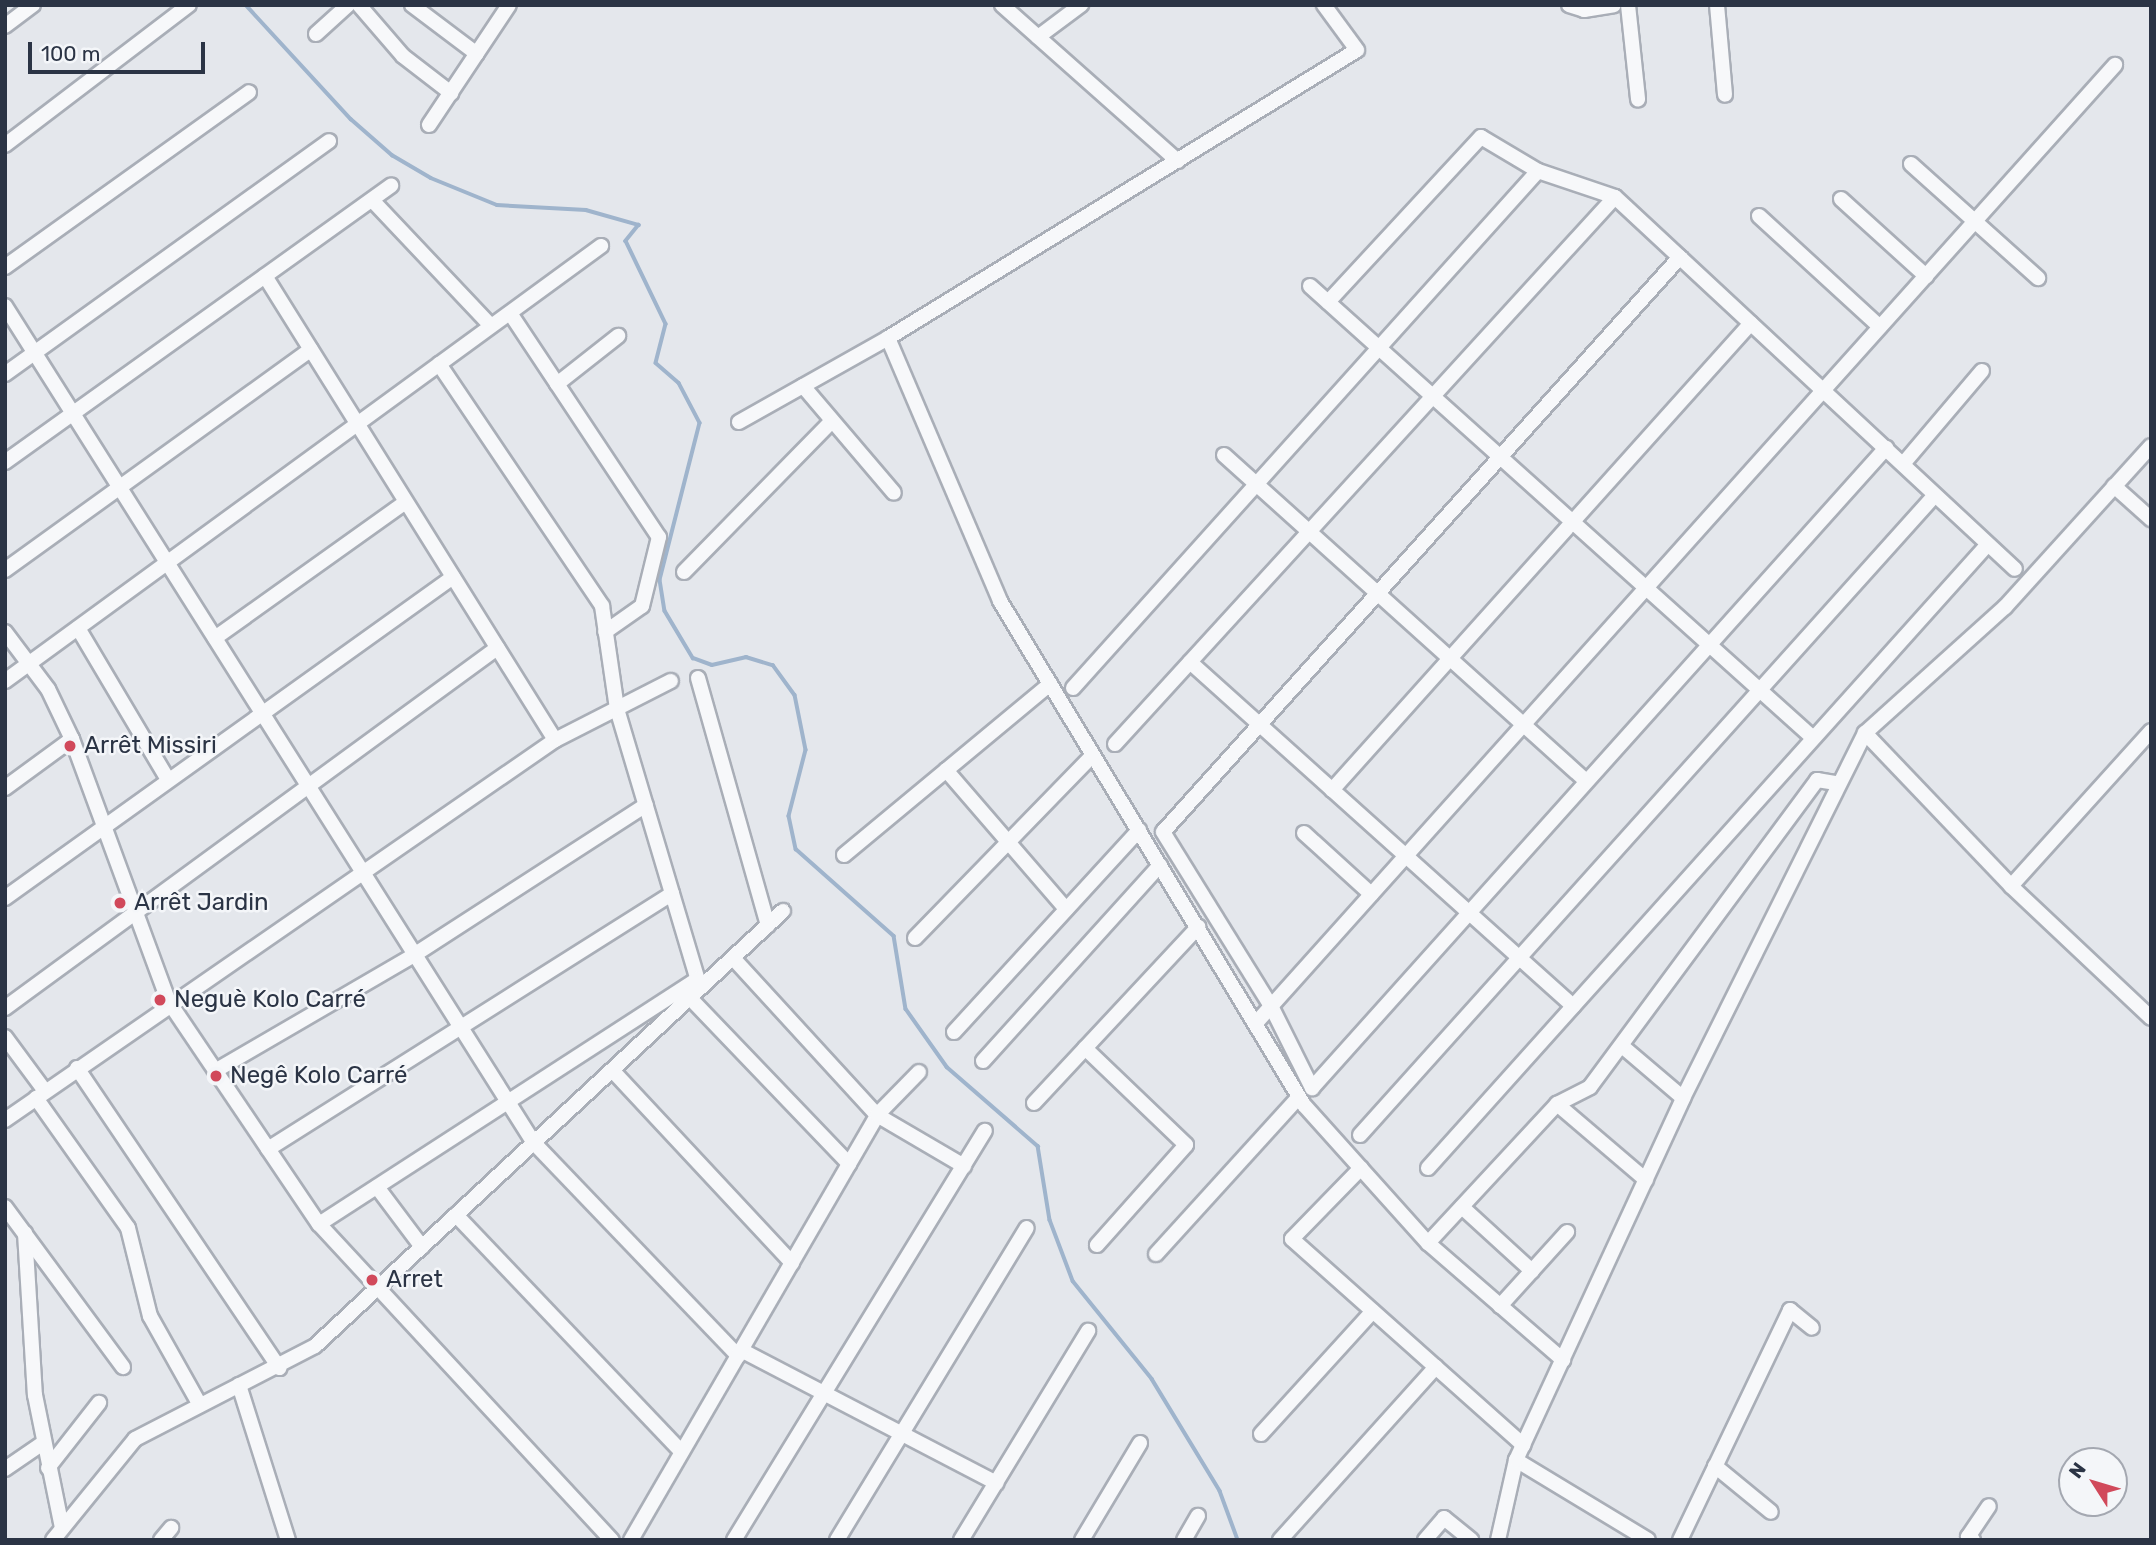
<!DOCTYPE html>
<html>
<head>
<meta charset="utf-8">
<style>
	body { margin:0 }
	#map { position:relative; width:2156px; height:1545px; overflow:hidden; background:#e4e7ec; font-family:Rubik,sans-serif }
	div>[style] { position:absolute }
	.stream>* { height:3.5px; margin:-1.75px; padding:0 1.75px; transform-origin:1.75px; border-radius:1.75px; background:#9fb4cc }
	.roads { filter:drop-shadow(2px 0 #a9aeb7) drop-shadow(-2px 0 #a9aeb7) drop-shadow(0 2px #a9aeb7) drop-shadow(0 -2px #a9aeb7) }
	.minor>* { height:14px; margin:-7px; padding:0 7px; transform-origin:7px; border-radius:7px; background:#f7f8fa }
	.dots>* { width:19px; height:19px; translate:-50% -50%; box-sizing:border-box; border:4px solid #f4f6f9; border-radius:50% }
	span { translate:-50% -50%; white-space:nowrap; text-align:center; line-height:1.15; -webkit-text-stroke:5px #f4f6f9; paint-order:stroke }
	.poi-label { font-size:24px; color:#2b3445 }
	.left { translate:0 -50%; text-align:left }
	.frame { position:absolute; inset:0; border:7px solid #2b3445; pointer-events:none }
	.north { position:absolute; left:2058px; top:1447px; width:70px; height:70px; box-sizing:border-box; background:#f4f6f9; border:2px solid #a4a8b1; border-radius:50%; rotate:307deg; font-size:19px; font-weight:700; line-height:28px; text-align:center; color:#2b3445 }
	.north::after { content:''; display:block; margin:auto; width:24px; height:32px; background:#d1495b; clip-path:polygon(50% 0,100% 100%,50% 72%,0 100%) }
	.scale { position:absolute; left:28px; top:42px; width:177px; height:32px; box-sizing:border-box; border:4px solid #2b3445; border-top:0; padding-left:9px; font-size:21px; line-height:24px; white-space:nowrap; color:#2b3445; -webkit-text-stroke:5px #f4f6f9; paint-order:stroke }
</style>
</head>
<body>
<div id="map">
	<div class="stream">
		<i style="left:246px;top:5px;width:155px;rotate:47.4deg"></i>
		<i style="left:351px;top:119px;width:55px;rotate:41.3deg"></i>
		<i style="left:392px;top:155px;width:45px;rotate:30.5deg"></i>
		<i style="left:431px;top:178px;width:71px;rotate:22.2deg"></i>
		<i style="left:497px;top:205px;width:89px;rotate:3.2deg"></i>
		<i style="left:586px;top:210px;width:55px;rotate:15.8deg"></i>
		<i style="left:639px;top:225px;width:21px;rotate:129deg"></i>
		<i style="left:626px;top:241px;width:92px;rotate:64.3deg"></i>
		<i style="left:666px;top:324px;width:40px;rotate:104.4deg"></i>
		<i style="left:656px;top:363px;width:30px;rotate:41deg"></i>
		<i style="left:679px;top:383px;width:45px;rotate:62.3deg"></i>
		<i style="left:700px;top:423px;width:162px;rotate:104.3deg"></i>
		<i style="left:660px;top:580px;width:31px;rotate:81deg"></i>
		<i style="left:665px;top:611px;width:55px;rotate:59.2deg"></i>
		<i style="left:693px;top:658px;width:20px;rotate:20deg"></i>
		<i style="left:712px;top:665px;width:35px;rotate:-13deg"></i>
		<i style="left:746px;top:657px;width:28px;rotate:17deg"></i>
		<i style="left:773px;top:665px;width:37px;rotate:54deg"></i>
		<i style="left:795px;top:695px;width:56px;rotate:78.7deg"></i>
		<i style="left:806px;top:750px;width:68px;rotate:104.4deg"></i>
		<i style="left:789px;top:816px;width:34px;rotate:78deg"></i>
		<i style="left:796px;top:849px;width:131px;rotate:41.6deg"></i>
		<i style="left:894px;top:936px;width:74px;rotate:80.7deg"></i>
		<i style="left:906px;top:1009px;width:71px;rotate:54.7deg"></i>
		<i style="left:947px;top:1067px;width:121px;rotate:41deg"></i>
		<i style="left:1038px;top:1146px;width:75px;rotate:80.8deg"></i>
		<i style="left:1050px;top:1220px;width:65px;rotate:69.3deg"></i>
		<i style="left:1073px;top:1281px;width:126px;rotate:51.1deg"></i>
		<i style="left:1152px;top:1379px;width:131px;rotate:58.7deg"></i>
		<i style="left:1220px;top:1491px;width:52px;rotate:69.8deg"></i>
	</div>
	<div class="roads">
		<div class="minor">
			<i style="left:359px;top:5px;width:67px;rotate:49.2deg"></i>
			<i style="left:403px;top:56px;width:61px;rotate:37.6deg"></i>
			<i style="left:412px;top:5px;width:81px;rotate:37deg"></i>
			<i style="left:1002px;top:5px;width:235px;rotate:41.6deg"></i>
			<i style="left:1569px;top:5px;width:16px;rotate:18deg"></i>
			<i style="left:1584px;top:10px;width:30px;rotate:-9deg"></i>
			<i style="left:1628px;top:5px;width:95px;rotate:83.9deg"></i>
			<i style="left:1717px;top:5px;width:90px;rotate:84.9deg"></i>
			<i style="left:5px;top:26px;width:35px;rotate:-37deg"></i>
			<i style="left:316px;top:34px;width:43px;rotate:-42.2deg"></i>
			<i style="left:1038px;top:37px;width:54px;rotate:-36.7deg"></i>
			<i style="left:429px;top:125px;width:144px;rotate:-56.3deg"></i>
			<i style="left:5px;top:145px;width:231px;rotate:-37.3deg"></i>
			<i style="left:1911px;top:164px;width:171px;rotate:41.9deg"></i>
			<i style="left:1841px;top:199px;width:115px;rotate:42.2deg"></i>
			<i style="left:372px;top:200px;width:173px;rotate:46.6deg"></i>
			<i style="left:1759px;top:216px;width:164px;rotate:42.5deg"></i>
			<i style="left:1680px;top:257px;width:773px;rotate:131.96deg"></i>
			<i style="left:1163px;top:832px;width:205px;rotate:58.2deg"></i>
			<i style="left:1271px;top:1006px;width:92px;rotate:63.4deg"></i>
			<i style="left:1312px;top:1088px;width:860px;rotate:-48.11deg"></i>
			<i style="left:5px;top:267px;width:300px;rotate:-35.6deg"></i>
			<i style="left:265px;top:276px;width:547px;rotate:57.99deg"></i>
			<i style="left:1310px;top:286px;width:676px;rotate:41.94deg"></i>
			<i style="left:1328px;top:302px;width:225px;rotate:-47.2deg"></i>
			<i style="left:1481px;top:137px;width:66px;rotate:30.8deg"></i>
			<i style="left:1538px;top:171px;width:81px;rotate:18.7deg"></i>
			<i style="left:1615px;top:197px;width:546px;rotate:42.92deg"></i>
			<i style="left:5px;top:306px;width:990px;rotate:57.71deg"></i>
			<i style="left:534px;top:1143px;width:295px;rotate:46.2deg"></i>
			<i style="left:510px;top:313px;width:269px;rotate:56.4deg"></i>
			<i style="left:659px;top:537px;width:71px;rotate:103.8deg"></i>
			<i style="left:642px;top:606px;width:45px;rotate:144.9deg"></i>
			<i style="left:888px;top:338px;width:286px;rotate:66.9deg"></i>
			<i style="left:1000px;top:601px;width:589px;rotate:58.9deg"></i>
			<i style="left:1304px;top:1105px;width:186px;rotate:48.1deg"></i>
			<i style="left:1428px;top:1243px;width:179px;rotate:40.9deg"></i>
			<i style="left:439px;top:364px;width:292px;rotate:56deg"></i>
			<i style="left:602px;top:606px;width:104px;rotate:81.7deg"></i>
			<i style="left:617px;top:709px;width:291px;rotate:73.4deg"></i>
			<i style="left:5px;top:374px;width:399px;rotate:-35.7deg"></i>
			<i style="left:557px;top:384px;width:78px;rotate:-38.2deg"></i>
			<i style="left:803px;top:386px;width:140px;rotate:49.6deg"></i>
			<i style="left:739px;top:422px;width:171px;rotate:-29.4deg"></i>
			<i style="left:888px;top:338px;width:550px;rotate:-31.55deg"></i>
			<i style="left:1357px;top:50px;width:56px;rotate:-126.3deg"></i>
			<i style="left:1224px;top:455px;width:487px;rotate:42deg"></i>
			<i style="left:5px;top:462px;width:475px;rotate:-35.6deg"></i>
			<i style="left:1903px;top:464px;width:122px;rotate:-49.7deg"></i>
			<i style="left:2114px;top:486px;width:50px;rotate:41.7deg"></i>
			<i style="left:5px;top:570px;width:377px;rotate:-35.8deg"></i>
			<i style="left:684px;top:572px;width:211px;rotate:-45.6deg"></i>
			<i style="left:78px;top:628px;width:174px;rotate:59.3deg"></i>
			<i style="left:5px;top:632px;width:71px;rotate:53deg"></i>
			<i style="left:48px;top:689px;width:55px;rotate:64.4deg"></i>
			<i style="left:72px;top:739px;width:280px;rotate:69.8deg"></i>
			<i style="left:169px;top:1002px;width:268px;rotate:56deg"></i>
			<i style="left:319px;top:1224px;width:431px;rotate:47.2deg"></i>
			<i style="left:215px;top:638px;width:234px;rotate:-35.5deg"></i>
			<i style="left:1190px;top:662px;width:515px;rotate:41.93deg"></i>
			<i style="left:698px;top:678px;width:257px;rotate:74.2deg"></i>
			<i style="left:5px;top:681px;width:738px;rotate:-36.12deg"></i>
			<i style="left:1073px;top:688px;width:695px;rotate:-48.03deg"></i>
			<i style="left:1865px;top:733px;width:211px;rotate:46.3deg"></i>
			<i style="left:2011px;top:886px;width:192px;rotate:43.3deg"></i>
			<i style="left:1115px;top:744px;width:741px;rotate:-47.57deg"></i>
			<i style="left:946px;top:770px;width:184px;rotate:49.2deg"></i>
			<i style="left:5px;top:788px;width:83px;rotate:-36.2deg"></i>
			<i style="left:1332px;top:790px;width:627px;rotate:-48.1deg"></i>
			<i style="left:1304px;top:833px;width:91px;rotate:42.3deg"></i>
			<i style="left:844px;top:855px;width:268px;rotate:-39.7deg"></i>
			<i style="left:2011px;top:886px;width:209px;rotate:-47.9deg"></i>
			<i style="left:5px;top:898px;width:551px;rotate:-35.62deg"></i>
			<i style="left:915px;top:938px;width:255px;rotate:-45.8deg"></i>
			<i style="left:733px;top:958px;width:213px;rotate:47.5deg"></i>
			<i style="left:877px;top:1115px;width:101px;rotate:30.4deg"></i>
			<i style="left:690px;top:998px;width:230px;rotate:46.2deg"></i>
			<i style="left:5px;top:1008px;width:610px;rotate:-36.19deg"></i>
			<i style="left:1256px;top:1023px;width:1287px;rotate:-48.12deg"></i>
			<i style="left:954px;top:1032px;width:274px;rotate:-47.5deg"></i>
			<i style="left:5px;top:1037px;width:67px;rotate:53.5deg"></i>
			<i style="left:1622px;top:1046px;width:80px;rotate:40.4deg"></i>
			<i style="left:1085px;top:1048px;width:140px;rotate:43.8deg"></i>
			<i style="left:1186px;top:1145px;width:134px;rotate:131.7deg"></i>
			<i style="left:983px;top:1061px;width:264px;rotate:-47.9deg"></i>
			<i style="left:77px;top:1068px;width:362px;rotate:56deg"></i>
			<i style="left:612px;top:1070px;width:264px;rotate:47deg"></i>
			<i style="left:215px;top:1071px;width:230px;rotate:-30.2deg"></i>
			<i style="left:414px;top:955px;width:276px;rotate:-32.9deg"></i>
			<i style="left:36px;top:1098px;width:159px;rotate:54.7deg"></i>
			<i style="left:128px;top:1228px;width:91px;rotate:76deg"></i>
			<i style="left:150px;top:1316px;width:102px;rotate:60.7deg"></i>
			<i style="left:1034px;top:1103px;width:241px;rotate:-47deg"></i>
			<i style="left:1557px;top:1104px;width:117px;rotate:40.5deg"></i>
			<i style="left:5px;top:1120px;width:669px;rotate:-34.64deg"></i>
			<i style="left:555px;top:740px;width:130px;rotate:-27deg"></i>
			<i style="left:1360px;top:1135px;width:860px;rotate:-48.06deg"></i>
			<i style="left:268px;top:1149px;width:478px;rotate:-32.3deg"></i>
			<i style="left:1361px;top:1168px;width:99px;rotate:134.2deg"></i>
			<i style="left:1292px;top:1239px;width:310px;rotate:41.7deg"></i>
			<i style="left:1428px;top:1168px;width:838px;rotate:-48.09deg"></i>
			<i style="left:377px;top:1187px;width:75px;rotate:53.1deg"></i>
			<i style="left:5px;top:1207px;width:199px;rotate:53.6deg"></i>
			<i style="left:1462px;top:1207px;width:95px;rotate:42.4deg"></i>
			<i style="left:456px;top:1215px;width:327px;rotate:46.4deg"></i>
			<i style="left:319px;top:1224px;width:451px;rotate:-32.9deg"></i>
			<i style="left:25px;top:1233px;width:162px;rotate:86.5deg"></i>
			<i style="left:35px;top:1395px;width:136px;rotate:78.5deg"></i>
			<i style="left:1428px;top:1243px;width:190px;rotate:-47.1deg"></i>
			<i style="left:1557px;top:1104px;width:37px;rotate:-27deg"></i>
			<i style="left:1590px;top:1087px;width:382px;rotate:-53.5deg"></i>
			<i style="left:1817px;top:780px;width:18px;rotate:9deg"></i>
			<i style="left:1156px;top:1254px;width:212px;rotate:-47.7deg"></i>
			<i style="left:1500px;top:1306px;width:100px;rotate:-47.8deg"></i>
			<i style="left:741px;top:1350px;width:288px;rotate:27.5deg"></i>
			<i style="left:239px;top:1385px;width:163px;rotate:72.5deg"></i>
			<i style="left:1261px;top:1434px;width:166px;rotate:-47.7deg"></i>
			<i style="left:1516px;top:1460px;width:154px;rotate:31.2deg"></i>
			<i style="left:1715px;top:1466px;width:72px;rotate:39.4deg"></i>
			<i style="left:48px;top:1468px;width:83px;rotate:-51.9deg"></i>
			<i style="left:5px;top:1469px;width:46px;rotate:-34.4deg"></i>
			<i style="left:53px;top:1540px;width:130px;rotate:-50.9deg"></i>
			<i style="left:135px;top:1439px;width:203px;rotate:-27.3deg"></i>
			<i style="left:315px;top:1346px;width:639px;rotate:-42.91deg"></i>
			<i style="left:161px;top:1540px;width:16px;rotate:-50deg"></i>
			<i style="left:631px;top:1540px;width:491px;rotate:-59.9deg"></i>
			<i style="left:877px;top:1115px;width:60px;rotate:-45.7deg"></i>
			<i style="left:734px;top:1540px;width:480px;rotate:-58.5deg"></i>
			<i style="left:837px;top:1540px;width:365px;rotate:-58.7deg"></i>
			<i style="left:961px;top:1540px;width:245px;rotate:-58.7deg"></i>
			<i style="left:1082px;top:1540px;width:113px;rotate:-59.1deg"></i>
			<i style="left:1184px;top:1540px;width:28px;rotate:-60deg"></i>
			<i style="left:1280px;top:1540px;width:233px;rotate:-48deg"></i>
			<i style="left:1425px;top:1540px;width:29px;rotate:-49deg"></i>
			<i style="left:1444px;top:1518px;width:35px;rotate:39deg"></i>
			<i style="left:1498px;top:1540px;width:82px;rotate:-77.3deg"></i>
			<i style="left:1516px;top:1460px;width:399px;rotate:-65.2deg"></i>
			<i style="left:1683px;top:1098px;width:408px;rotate:-63.5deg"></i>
			<i style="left:1865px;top:733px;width:188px;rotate:-42deg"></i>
			<i style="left:2005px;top:607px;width:217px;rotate:-47.8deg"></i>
			<i style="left:1680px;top:1540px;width:255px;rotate:-64.4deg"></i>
			<i style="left:1790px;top:1310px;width:28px;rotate:39deg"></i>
			<i style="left:1973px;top:1540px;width:6px;rotate:-149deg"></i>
			<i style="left:1968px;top:1537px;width:37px;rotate:-56deg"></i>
		</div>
	</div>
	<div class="dots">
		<i style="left:70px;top:746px;background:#d1495b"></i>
		<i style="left:120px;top:903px;background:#d1495b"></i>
		<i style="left:160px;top:1000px;background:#d1495b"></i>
		<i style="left:216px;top:1076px;background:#d1495b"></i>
		<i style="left:372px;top:1280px;background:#d1495b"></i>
	</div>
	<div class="poi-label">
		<span class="left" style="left:84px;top:746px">Arrêt Missiri</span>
		<span class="left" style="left:134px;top:903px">Arrêt Jardin</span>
		<span class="left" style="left:174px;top:1000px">Neguè Kolo Carré</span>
		<span class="left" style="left:230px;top:1076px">Negê Kolo Carré</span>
		<span class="left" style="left:386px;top:1280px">Arret</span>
	</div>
	<div class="frame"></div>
	<div class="north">N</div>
	<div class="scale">100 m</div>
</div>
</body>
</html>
